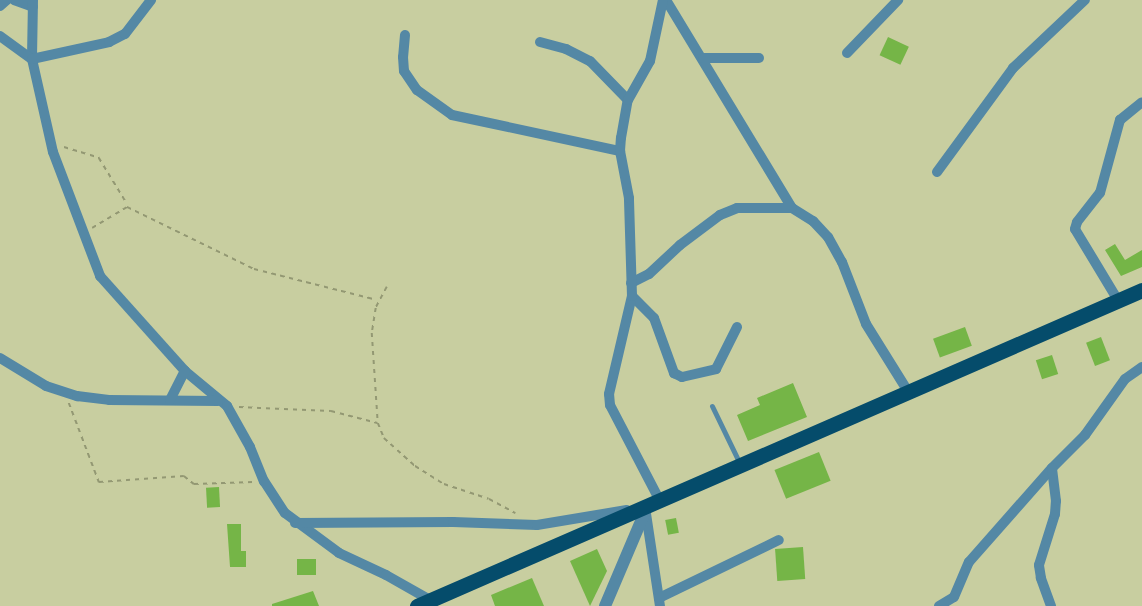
<!DOCTYPE html>
<html>
<head>
<meta charset="utf-8">
<style>
	body { margin:0 }
	#map { position:relative; width:1142px; height:606px; overflow:hidden; background:#c8cea0; font-family:"PT Serif",serif }
	div>[style] { position:absolute }
	.building>* { inset:0; background:#75b547; transform-origin:0 0 }
	.path>* { height:1.5px; margin-top:-0.75px; transform-origin:0; background:repeating-linear-gradient(90deg,#939873 0 4.5px,transparent 0 9px) }
	.service>* { height:5px; margin:-2.5px; padding:0 2.5px; transform-origin:2.5px; border-radius:2.5px; background:#5488a5 }
	.minor>* { height:10px; margin:-5px; padding:0 5px; transform-origin:5px; border-radius:5px; background:#5488a5 }
	.tertiary>* { height:12px; margin:-6px; padding:0 6px; transform-origin:6px; border-radius:6px; background:#5488a5 }
	.primary>* { height:15px; margin:-7.5px; padding:0 7.5px; transform-origin:7.5px; border-radius:7.5px; background:#054c6b }
	span { translate:-50% -50%; white-space:nowrap; text-align:center; line-height:1.15; -webkit-text-stroke:4.5px #d4dbad; paint-order:stroke }
</style>
</head>
<body>
<div id="map">
	<div class="building">
		<i style="left:888px;top:37px;width:23px;height:20px;rotate:25deg"></i>
		<i style="clip-path:polygon(1115px 244px,1125px 260px,1142px 250px,1142px 267px,1121px 276px,1105px 250px)"></i>
		<i style="left:965px;top:327px;width:20px;height:34px;rotate:70deg"></i>
		<i style="left:1101px;top:337px;width:25px;height:16px;rotate:69deg"></i>
		<i style="left:1052px;top:355px;width:20px;height:17px;rotate:72deg"></i>
		<i style="clip-path:polygon(793px 383px,807px 417px,748px 441px,737px 415px,760px 405px,757px 398px)"></i>
		<i style="left:819px;top:452px;width:31px;height:48px;rotate:68deg"></i>
		<i style="left:219px;top:487px;width:20px;height:13px;rotate:87deg"></i>
		<i style="left:676px;top:518px;width:15px;height:11px;rotate:79deg"></i>
		<i style="clip-path:polygon(227px 524px,241px 524px,241px 551px,246px 551px,246px 567px,230px 567px)"></i>
		<i style="left:803px;top:547px;width:32px;height:28px;rotate:86deg"></i>
		<i style="clip-path:polygon(597px 549px,607px 571px,590px 606px,570px 561px)"></i>
		<i style="left:297px;top:559px;width:19px;height:16px"></i>
		<i style="clip-path:polygon(532px 578px,544px 606px,495px 606px,491px 595px)"></i>
		<i style="clip-path:polygon(313px 591px,319px 606px,272px 606px,272px 604px)"></i>
	</div>
	<div class="path">
		<i style="left:64px;top:147px;width:37px;rotate:17deg"></i>
		<i style="left:99px;top:158px;width:52px;rotate:58.5deg"></i>
		<i style="left:92px;top:228px;width:41px;rotate:-31deg"></i>
		<i style="left:127px;top:207px;width:141px;rotate:26deg"></i>
		<i style="left:254px;top:269px;width:123px;rotate:14.1deg"></i>
		<i style="left:387px;top:287px;width:24px;rotate:118deg"></i>
		<i style="left:376px;top:308px;width:25px;rotate:99deg"></i>
		<i style="left:372px;top:333px;width:90px;rotate:86.2deg"></i>
		<i style="left:378px;top:423px;width:16px;rotate:68deg"></i>
		<i style="left:384px;top:438px;width:42px;rotate:42.1deg"></i>
		<i style="left:415px;top:466px;width:34px;rotate:32deg"></i>
		<i style="left:444px;top:484px;width:47px;rotate:18.4deg"></i>
		<i style="left:489px;top:499px;width:30px;rotate:28deg"></i>
		<i style="left:69px;top:403px;width:85px;rotate:69.2deg"></i>
		<i style="left:99px;top:482px;width:85px;rotate:-4deg"></i>
		<i style="left:184px;top:476px;width:13px;rotate:39deg"></i>
		<i style="left:194px;top:484px;width:59px;rotate:-1.9deg"></i>
		<i style="left:239px;top:407px;width:92px;rotate:2.5deg"></i>
		<i style="left:331px;top:411px;width:48px;rotate:14.6deg"></i>
	</div>
	<div class="service">
		<i style="left:712px;top:406px;width:64px;rotate:64.2deg"></i>
	</div>
	<div class="minor">
		<i style="left:14px;top:0;width:20px;rotate:20deg"></i>
		<i style="left:33px;top:0;width:59px;rotate:91deg"></i>
		<i style="left:32px;top:59px;width:95px;rotate:77.3deg"></i>
		<i style="left:53px;top:152px;width:133px;rotate:69.2deg"></i>
		<i style="left:100px;top:276px;width:127px;rotate:48.2deg"></i>
		<i style="left:185px;top:371px;width:55px;rotate:39.8deg"></i>
		<i style="left:227px;top:406px;width:47px;rotate:60.7deg"></i>
		<i style="left:250px;top:447px;width:37px;rotate:68deg"></i>
		<i style="left:264px;top:481px;width:38px;rotate:57deg"></i>
		<i style="left:285px;top:513px;width:67px;rotate:36.5deg"></i>
		<i style="left:339px;top:553px;width:52px;rotate:25.1deg"></i>
		<i style="left:386px;top:575px;width:51px;rotate:29.6deg"></i>
		<i style="left:666px;top:0;width:243px;rotate:58.8deg"></i>
		<i style="left:792px;top:208px;width:25px;rotate:32deg"></i>
		<i style="left:813px;top:221px;width:22px;rotate:47deg"></i>
		<i style="left:828px;top:237px;width:29px;rotate:61deg"></i>
		<i style="left:842px;top:262px;width:66px;rotate:68.8deg"></i>
		<i style="left:866px;top:324px;width:81px;rotate:58.1deg"></i>
		<i style="left:0;top:6px;width:9px;rotate:-41deg"></i>
		<i style="left:405px;top:35px;width:22px;rotate:95deg"></i>
		<i style="left:403px;top:57px;width:14px;rotate:86deg"></i>
		<i style="left:404px;top:71px;width:23px;rotate:56deg"></i>
		<i style="left:417px;top:90px;width:43px;rotate:35.5deg"></i>
		<i style="left:452px;top:115px;width:172px;rotate:12.1deg"></i>
		<i style="left:0;top:36px;width:39px;rotate:36deg"></i>
		<i style="left:32px;top:59px;width:79px;rotate:-12.4deg"></i>
		<i style="left:109px;top:42px;width:18px;rotate:-27deg"></i>
		<i style="left:125px;top:34px;width:43px;rotate:-52.6deg"></i>
		<i style="left:540px;top:42px;width:27px;rotate:15deg"></i>
		<i style="left:566px;top:49px;width:27px;rotate:27deg"></i>
		<i style="left:590px;top:61px;width:54px;rotate:45.7deg"></i>
		<i style="left:847px;top:53px;width:74px;rotate:-46.1deg"></i>
		<i style="left:703px;top:58px;width:56px"></i>
		<i style="left:937px;top:172px;width:129px;rotate:-53.8deg"></i>
		<i style="left:1013px;top:68px;width:99px;rotate:-43.4deg"></i>
		<i style="left:631px;top:283px;width:20px;rotate:-27deg"></i>
		<i style="left:649px;top:274px;width:42px;rotate:-43.1deg"></i>
		<i style="left:680px;top:245px;width:50px;rotate:-36.9deg"></i>
		<i style="left:720px;top:215px;width:18px;rotate:-22deg"></i>
		<i style="left:737px;top:208px;width:55px"></i>
		<i style="left:632px;top:296px;width:31px;rotate:45deg"></i>
		<i style="left:654px;top:318px;width:59px;rotate:70deg"></i>
		<i style="left:674px;top:373px;width:9px;rotate:27deg"></i>
		<i style="left:682px;top:377px;width:35px;rotate:-13deg"></i>
		<i style="left:716px;top:369px;width:47px;rotate:-63.4deg"></i>
		<i style="left:1119px;top:302px;width:85px;rotate:-121.1deg"></i>
		<i style="left:1075px;top:229px;width:7px;rotate:-74deg"></i>
		<i style="left:1077px;top:222px;width:37px;rotate:-52deg"></i>
		<i style="left:1100px;top:193px;width:76px;rotate:-74.7deg"></i>
		<i style="left:1120px;top:120px;width:28px;rotate:-39deg"></i>
		<i style="left:0;top:358px;width:54px;rotate:31.3deg"></i>
		<i style="left:46px;top:386px;width:33px;rotate:18deg"></i>
		<i style="left:77px;top:396px;width:32px;rotate:7deg"></i>
		<i style="left:109px;top:400px;width:109px;rotate:0.5deg"></i>
		<i style="left:170px;top:400px;width:33px;rotate:-63deg"></i>
		<i style="left:660px;top:501px;width:108px;rotate:-117.5deg"></i>
		<i style="left:610px;top:405px;width:11px;rotate:-95deg"></i>
		<i style="left:609px;top:394px;width:101px;rotate:-76.8deg"></i>
		<i style="left:632px;top:296px;width:98px;rotate:-91.8deg"></i>
		<i style="left:629px;top:198px;width:48px;rotate:-100.8deg"></i>
		<i style="left:620px;top:151px;width:13px;rotate:-86deg"></i>
		<i style="left:621px;top:138px;width:39px;rotate:-80deg"></i>
		<i style="left:628px;top:100px;width:45px;rotate:-60.6deg"></i>
		<i style="left:650px;top:61px;width:62px;rotate:-78deg"></i>
		<i style="left:645px;top:507px;width:100px;rotate:81.4deg"></i>
		<i style="left:295px;top:523px;width:158px;rotate:-0.4deg"></i>
		<i style="left:453px;top:522px;width:84px;rotate:2deg"></i>
		<i style="left:537px;top:525px;width:91px;rotate:-9.5deg"></i>
		<i style="left:659px;top:598px;width:133px;rotate:-25.8deg"></i>
		<i style="left:939px;top:606px;width:17px;rotate:-31deg"></i>
		<i style="left:954px;top:597px;width:38px;rotate:-67deg"></i>
		<i style="left:969px;top:562px;width:125px;rotate:-48.6deg"></i>
		<i style="left:1052px;top:468px;width:47px;rotate:-45deg"></i>
		<i style="left:1085px;top:435px;width:69px;rotate:-54.5deg"></i>
		<i style="left:1125px;top:379px;width:21px;rotate:-35deg"></i>
		<i style="left:1051px;top:606px;width:30px;rotate:-110deg"></i>
		<i style="left:1041px;top:578px;width:13px;rotate:-99deg"></i>
		<i style="left:1039px;top:565px;width:53px;rotate:-72.6deg"></i>
		<i style="left:1055px;top:514px;width:13px;rotate:-86deg"></i>
		<i style="left:1056px;top:501px;width:33px;rotate:-97deg"></i>
	</div>
	<div class="tertiary">
		<i style="left:605px;top:606px;width:108px;rotate:-67deg"></i>
	</div>
	<div class="primary">
		<i style="left:417px;top:606px;width:791px;rotate:-23.55deg"></i>
	</div>
</div>
</body>
</html>
